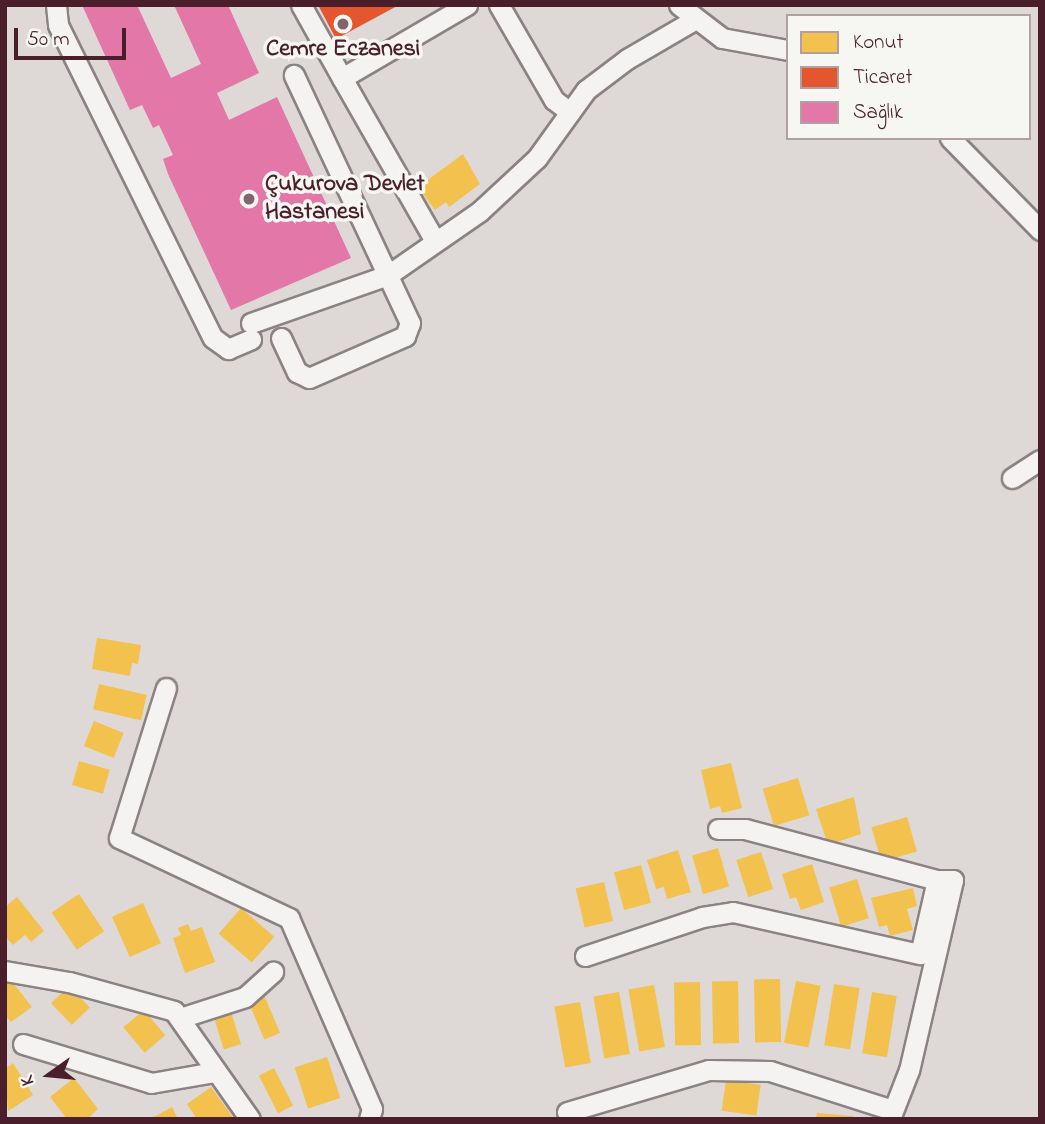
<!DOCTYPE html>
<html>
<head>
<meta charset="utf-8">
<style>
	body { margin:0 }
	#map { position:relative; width:1045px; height:1124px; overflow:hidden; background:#ebe9e7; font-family:"Indie Flower",sans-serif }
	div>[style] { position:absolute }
	.green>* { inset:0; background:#ded8d7 }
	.homes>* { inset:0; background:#f2c14e; transform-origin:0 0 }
	.shops>* { inset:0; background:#e4572e }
	.health>* { inset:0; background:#e377a8 }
	.roads { filter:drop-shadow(2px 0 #8b8283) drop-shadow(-2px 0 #8b8283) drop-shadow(0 2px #8b8283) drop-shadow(0 -2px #8b8283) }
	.minor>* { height:19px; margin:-9.5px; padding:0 9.5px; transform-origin:9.5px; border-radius:9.5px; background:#f4f3f1 }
	.dots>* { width:19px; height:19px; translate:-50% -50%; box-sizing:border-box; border:4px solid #f6f6f2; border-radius:50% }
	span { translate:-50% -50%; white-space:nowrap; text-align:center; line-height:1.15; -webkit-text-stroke:7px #f6f6f2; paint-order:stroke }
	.poi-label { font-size:24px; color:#4a1f2b; font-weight:700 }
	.left { translate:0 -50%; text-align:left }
	.frame { position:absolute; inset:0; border:7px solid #4a1f2b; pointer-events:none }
	.legend { position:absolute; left:786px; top:14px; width:245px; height:126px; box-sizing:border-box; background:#f6f6f2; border:2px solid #b1a0a2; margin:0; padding:9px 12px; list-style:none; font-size:21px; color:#4a1f2b }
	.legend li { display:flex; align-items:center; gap:14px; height:35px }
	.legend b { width:35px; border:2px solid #b1a0a2 }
	.north { position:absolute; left:14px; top:1040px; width:70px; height:70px; -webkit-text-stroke:5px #f6f6f2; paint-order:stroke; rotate:255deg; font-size:19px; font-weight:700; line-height:28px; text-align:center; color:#4a1f2b }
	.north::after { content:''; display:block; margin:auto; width:24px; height:32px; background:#4a1f2b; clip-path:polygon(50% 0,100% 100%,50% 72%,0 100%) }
	.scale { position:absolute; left:14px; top:28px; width:112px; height:32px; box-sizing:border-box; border:4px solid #4a1f2b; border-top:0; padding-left:9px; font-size:21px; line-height:24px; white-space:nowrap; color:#4a1f2b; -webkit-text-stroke:5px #f6f6f2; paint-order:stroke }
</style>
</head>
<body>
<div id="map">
	<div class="green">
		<i style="clip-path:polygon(evenodd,5px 5px,1040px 5px,1040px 1119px,5px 1119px,5px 5px,788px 16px,1029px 16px,1029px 138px,788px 138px,788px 16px)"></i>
	</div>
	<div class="homes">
		<i style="clip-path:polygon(463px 154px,480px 184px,449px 207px,446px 202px,435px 210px,418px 187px)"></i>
		<i style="clip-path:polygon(97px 638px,141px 645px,138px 664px,132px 663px,130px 676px,92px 669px)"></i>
		<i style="left:99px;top:684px;width:49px;height:26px;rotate:13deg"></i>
		<i style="left:94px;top:721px;width:32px;height:27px;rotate:22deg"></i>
		<i style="left:79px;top:761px;width:32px;height:25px;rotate:16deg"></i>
		<i style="clip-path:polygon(731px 763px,742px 808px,722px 813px,720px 806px,710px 809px,701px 770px)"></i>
		<i style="left:798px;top:778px;width:39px;height:37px;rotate:73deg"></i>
		<i style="clip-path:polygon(854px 797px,861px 834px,828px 845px,816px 809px)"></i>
		<i style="left:907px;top:817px;width:36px;height:37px;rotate:74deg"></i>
		<i style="left:718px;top:848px;width:40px;height:27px;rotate:74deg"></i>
		<i style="clip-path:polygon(678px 850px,691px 892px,667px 899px,664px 887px,656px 889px,647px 860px)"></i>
		<i style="left:761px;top:852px;width:39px;height:26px;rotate:72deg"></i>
		<i style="clip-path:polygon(812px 864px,824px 902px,801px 910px,796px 897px,790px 899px,782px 874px)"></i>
		<i style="left:641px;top:865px;width:39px;height:28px;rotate:75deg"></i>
		<i style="left:857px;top:879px;width:41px;height:29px;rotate:73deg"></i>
		<i style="left:604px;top:882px;width:40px;height:29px;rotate:77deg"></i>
		<i style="clip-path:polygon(913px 888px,917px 906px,907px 909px,913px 930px,890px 936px,887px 925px,879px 927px,871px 898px)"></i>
		<i style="left:79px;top:894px;width:45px;height:33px;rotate:56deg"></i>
		<i style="clip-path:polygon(17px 897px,44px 931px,31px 942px,25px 935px,13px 945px,5px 936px,5px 907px)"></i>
		<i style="left:143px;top:903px;width:44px;height:34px;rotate:66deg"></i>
		<i style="left:241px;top:908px;width:44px;height:34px;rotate:41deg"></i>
		<i style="clip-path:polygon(188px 924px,191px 931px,202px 927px,215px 962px,185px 973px,173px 938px,181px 935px,178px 928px)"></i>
		<i style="clip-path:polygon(10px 979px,32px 1007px,11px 1022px,5px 1015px,5px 982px)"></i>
		<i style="left:780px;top:979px;width:63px;height:26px;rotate:89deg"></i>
		<i style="left:738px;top:981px;width:62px;height:26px;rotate:89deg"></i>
		<i style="left:796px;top:981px;width:25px;height:63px;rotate:11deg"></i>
		<i style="left:700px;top:982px;width:63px;height:26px;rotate:89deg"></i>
		<i style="left:834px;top:984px;width:26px;height:62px;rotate:9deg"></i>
		<i style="left:654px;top:985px;width:63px;height:26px;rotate:80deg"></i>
		<i style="left:69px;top:986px;width:30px;height:25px;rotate:46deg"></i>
		<i style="left:619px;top:992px;width:63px;height:26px;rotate:80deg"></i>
		<i style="left:872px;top:992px;width:25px;height:62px;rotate:9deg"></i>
		<i style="left:264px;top:995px;width:41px;height:17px;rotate:67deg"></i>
		<i style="left:580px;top:1002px;width:62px;height:26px;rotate:80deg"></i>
		<i style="left:229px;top:1005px;width:41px;height:18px;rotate:73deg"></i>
		<i style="left:144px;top:1010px;width:33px;height:27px;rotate:50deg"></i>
		<i style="left:327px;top:1057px;width:43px;height:34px;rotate:72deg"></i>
		<i style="clip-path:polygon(13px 1063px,33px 1095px,8px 1111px,5px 1069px)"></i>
		<i style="left:274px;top:1068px;width:42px;height:17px;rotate:63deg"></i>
		<i style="clip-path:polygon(74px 1078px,98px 1109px,87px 1119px,67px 1119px,50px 1097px)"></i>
		<i style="left:726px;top:1080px;width:35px;height:31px;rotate:8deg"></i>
		<i style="clip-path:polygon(211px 1087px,234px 1119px,197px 1119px,187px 1104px)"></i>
		<i style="clip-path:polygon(172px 1107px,178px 1119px,150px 1119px)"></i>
		<i style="clip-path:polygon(817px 1113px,853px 1116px,853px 1119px,816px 1119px)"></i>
	</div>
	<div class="shops">
		<i style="clip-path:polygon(318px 5px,399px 5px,336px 39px)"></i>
	</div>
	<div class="health">
		<i style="clip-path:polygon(82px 5px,137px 5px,171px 78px,201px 64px,174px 5px,228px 5px,259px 73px,217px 93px,229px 120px,277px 97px,351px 258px,231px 310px,168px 174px,163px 159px,173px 155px,159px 125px,153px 128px,142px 105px,130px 110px)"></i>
	</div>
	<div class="roads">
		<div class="minor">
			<i style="left:56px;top:5px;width:20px;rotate:84deg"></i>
			<i style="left:58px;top:25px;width:349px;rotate:63.7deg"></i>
			<i style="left:213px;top:338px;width:19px;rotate:36deg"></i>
			<i style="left:228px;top:349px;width:25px;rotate:-23deg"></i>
			<i style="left:301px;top:5px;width:84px;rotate:60.7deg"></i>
			<i style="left:499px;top:5px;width:110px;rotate:59.9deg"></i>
			<i style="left:554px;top:100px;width:20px;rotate:37deg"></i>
			<i style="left:679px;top:5px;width:54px;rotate:37.5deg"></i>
			<i style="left:722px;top:38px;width:67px;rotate:10.3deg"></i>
			<i style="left:950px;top:138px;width:129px;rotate:45.6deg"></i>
			<i style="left:435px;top:241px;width:188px;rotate:-119.7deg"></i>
			<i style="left:342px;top:78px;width:145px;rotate:-30.3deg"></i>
			<i style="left:251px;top:323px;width:145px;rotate:-19.3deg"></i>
			<i style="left:388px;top:275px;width:112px;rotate:-34.8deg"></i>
			<i style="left:480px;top:211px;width:78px;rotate:-42.9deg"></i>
			<i style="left:537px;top:158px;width:84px;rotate:-54.2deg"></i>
			<i style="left:586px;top:90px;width:51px;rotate:-37.1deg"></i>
			<i style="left:627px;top:59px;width:78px;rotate:-30.2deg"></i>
			<i style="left:281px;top:338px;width:38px;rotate:65deg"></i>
			<i style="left:297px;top:372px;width:13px;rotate:27deg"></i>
			<i style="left:309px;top:378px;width:105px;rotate:-23.6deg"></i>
			<i style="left:405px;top:336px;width:14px;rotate:-69deg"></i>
			<i style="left:410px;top:323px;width:274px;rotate:-115.1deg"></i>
			<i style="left:1012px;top:478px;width:33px;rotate:-33deg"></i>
			<i style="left:166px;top:688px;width:157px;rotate:107.4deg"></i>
			<i style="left:119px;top:838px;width:188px;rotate:25.2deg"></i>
			<i style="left:289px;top:918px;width:208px;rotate:66.5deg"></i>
			<i style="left:372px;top:1109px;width:10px;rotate:107deg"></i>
			<i style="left:718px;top:829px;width:27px"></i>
			<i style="left:745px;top:829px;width:199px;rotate:14.9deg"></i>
			<i style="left:937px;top:880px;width:16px"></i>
			<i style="left:953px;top:880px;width:195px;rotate:103deg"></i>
			<i style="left:909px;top:1070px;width:53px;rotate:111.2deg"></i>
			<i style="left:585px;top:956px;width:123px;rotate:-18.4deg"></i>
			<i style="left:702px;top:917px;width:31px;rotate:-9deg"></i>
			<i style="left:733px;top:912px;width:192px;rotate:12.7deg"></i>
			<i style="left:920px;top:954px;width:76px;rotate:-77.1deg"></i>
			<i style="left:5px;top:971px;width:65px;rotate:9.8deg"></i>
			<i style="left:69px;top:982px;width:109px;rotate:15.4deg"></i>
			<i style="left:174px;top:1011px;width:132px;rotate:54.9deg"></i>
			<i style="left:180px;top:1018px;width:68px;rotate:-17.9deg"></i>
			<i style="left:245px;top:997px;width:38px;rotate:-42deg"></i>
			<i style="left:23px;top:1044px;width:134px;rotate:16.9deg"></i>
			<i style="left:151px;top:1083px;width:65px;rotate:-9.8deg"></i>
			<i style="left:567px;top:1112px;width:148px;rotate:-16.5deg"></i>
			<i style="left:709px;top:1070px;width:61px;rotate:0.9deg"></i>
			<i style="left:770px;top:1071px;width:128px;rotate:17.7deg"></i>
		</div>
	</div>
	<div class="dots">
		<i style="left:343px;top:24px;background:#82666d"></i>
		<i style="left:249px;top:199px;background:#82666d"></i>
	</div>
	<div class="poi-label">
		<span style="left:343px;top:50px">Cemre Eczanesi</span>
		<span class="left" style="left:265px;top:199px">Çukurova Devlet<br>Hastanesi</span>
	</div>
	<div class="frame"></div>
	<ul class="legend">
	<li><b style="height:19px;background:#f2c14e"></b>Konut</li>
	<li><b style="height:19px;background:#e4572e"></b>Ticaret</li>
	<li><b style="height:19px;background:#e377a8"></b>Sağlık</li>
	</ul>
	<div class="north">K</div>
	<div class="scale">50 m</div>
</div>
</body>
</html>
